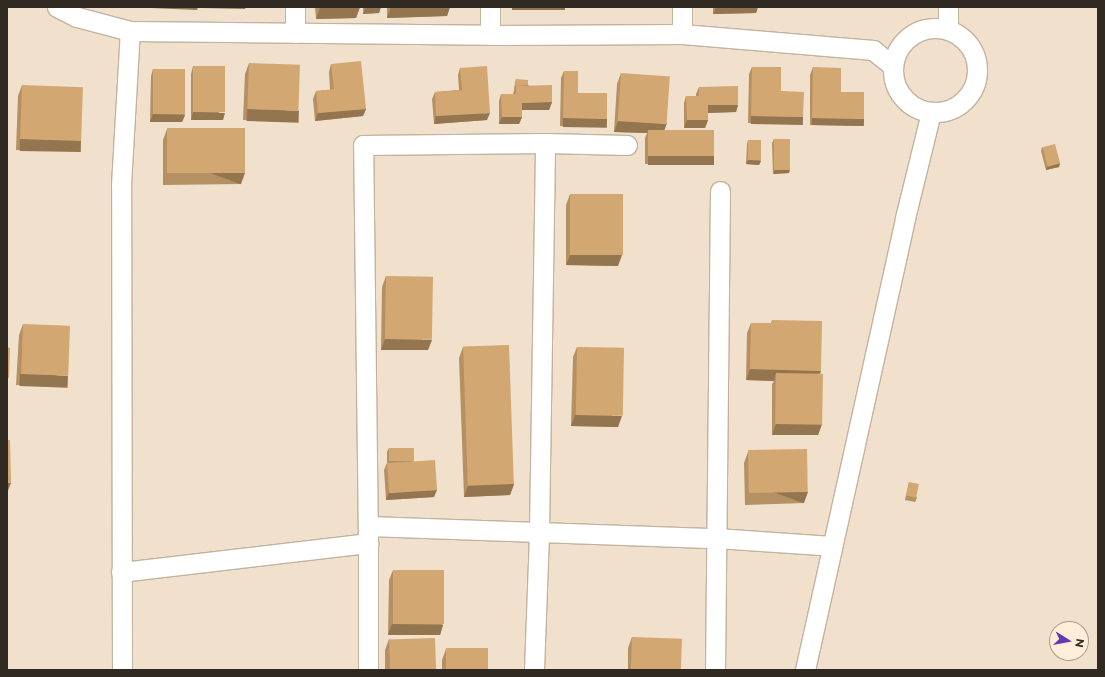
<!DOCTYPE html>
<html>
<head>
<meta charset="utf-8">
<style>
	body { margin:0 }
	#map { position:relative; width:1105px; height:677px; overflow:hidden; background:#f0e0cc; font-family:Montserrat,sans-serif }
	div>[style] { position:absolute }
	.roads { filter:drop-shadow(1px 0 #c2b3a0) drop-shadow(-1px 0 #c2b3a0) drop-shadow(0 1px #c2b3a0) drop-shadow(0 -1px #c2b3a0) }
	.street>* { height:19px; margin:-9.5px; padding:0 9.5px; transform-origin:9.5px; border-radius:9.5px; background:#fff }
	.street>.ring { margin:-9.5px; padding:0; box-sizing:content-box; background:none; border:19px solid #fff; border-radius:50% }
	.wall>* { inset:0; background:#b59062 }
	.shaded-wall>* { inset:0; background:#937550; transform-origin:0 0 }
	.building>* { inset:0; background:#d2a772; transform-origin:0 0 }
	span { translate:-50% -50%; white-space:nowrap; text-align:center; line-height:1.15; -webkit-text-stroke:3.5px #fdedd9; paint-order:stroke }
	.frame { position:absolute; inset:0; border:8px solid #302a23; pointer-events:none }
	.north { position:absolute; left:1049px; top:621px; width:40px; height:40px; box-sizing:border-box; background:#fdedd9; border:1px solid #ab9f90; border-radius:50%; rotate:101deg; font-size:11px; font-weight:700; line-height:16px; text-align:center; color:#302a23 }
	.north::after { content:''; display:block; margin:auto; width:14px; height:18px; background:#6838b0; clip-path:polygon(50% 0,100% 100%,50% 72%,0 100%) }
</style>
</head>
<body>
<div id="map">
	<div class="roads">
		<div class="street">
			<i style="left:57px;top:7px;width:22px;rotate:27deg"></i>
			<i style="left:77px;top:17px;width:55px;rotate:14.8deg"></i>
			<i style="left:130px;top:31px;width:360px;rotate:0.6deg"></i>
			<i style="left:490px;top:35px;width:192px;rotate:-0.3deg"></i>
			<i style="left:682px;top:34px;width:192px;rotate:4.8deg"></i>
			<i style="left:873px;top:50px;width:26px;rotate:39deg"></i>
			<i style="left:295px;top:7px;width:26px;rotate:90deg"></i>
			<i style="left:490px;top:7px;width:28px;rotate:90deg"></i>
			<i style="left:948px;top:7px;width:22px;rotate:90deg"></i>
			<i class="ring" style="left:893px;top:28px;width:65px;height:65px"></i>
			<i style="left:682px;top:34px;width:27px;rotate:-90deg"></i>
			<i style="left:368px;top:526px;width:348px;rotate:2deg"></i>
			<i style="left:716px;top:538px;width:116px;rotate:3.9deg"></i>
			<i style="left:121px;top:572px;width:249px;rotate:-6.7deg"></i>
			<i style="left:122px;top:670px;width:485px;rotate:-90.1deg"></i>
			<i style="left:121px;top:185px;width:154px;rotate:-86.7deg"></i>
			<i style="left:368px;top:670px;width:127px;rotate:-90deg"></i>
			<i style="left:368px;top:543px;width:398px;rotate:-90.7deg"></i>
			<i style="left:363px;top:145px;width:182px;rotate:-0.6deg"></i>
			<i style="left:545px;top:143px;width:82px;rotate:1.4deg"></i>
			<i style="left:534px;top:670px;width:139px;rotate:-87.9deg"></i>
			<i style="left:539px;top:531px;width:388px;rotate:-89.1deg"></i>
			<i style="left:715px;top:670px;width:479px;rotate:-89.4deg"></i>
			<i style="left:805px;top:670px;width:463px;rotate:-77.5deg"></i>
			<i style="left:905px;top:218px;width:109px;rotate:-76.2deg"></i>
		</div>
	</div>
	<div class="wall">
		<i style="clip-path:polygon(315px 7px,360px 7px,356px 18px,316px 19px)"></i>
		<i style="clip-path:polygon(363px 7px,381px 7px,379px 13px,363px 14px)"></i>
		<i style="clip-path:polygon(387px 7px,450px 7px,447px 16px,387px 18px)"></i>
		<i style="clip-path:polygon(713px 7px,758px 7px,756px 13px,713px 14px)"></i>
		<i style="clip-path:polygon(249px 63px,295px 122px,243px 120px,245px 74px)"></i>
		<i style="clip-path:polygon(331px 64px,366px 109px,363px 116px,315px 121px,313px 99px,316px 91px,330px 90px,329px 72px)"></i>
		<i style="clip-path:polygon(193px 66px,223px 120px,191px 120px,191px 74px)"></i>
		<i style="clip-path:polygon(752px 67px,781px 91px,803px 117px,800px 124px,748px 123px,749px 74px)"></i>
		<i style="clip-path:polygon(813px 67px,861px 126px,810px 125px,810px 75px)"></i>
		<i style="clip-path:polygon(460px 68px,487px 120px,434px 124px,432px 99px,435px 92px,459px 90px,458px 75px)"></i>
		<i style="clip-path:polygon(153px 69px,185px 115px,182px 122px,150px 122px,151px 76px)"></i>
		<i style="clip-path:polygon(564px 71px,578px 93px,604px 127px,560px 126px,561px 78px)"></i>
		<i style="clip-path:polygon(621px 73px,664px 130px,714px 156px,711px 164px,645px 164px,645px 138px,647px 133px,614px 132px,617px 84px)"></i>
		<i style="clip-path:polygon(516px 79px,528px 85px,552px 102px,549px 110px,522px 110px,522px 117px,519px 124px,499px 124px,499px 101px,501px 94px,513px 94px,514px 90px,515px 83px)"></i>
		<i style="clip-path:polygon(22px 85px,81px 140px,77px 151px,16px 150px,18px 96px)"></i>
		<i style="clip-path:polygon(699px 87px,738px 105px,736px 112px,708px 113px,708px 120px,705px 128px,684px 128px,684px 103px,686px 96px,696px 96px,696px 94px)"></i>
		<i style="clip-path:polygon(167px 129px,241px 184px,163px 185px,163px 140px)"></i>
		<i style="clip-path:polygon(774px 139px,789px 173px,773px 174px,772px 143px)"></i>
		<i style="clip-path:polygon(748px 140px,761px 161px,759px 165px,746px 164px,747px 144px)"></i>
		<i style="clip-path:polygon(1042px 147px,1060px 163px,1059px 167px,1046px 170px,1041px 151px)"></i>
		<i style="clip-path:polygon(570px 194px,618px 266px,566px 265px,566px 205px)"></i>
		<i style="clip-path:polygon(386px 276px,428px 350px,381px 350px,382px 287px)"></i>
		<i style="clip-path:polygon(772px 320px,820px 374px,822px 424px,818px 435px,772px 435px,772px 384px,774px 381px,746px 380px,747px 333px,751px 323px,771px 323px)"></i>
		<i style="clip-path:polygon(23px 324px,64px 387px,16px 385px,19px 335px)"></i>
		<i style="clip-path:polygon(463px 347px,514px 484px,510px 495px,464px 497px,459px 358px)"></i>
		<i style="clip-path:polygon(577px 347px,618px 427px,571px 426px,573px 357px)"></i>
		<i style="clip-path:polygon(389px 448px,413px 461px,434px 497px,386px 500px,384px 470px,387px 463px,387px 452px)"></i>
		<i style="clip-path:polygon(748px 452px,804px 503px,745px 505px,744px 463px)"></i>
		<i style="clip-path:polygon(909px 482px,917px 498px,915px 502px,905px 500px,908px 486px)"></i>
		<i style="clip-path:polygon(393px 570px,443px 625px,440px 635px,388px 635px,389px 580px)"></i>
		<i style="clip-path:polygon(632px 637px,681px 670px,628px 670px,628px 648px)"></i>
		<i style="clip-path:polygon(389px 639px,436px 670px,385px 670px,385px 650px)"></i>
		<i style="clip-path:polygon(446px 649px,488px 670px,442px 670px,442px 660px)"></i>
	</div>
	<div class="shaded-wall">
		<i style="clip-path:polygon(128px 7px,198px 7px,197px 10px)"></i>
		<i style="clip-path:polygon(202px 7px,246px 7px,245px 9px,201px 8px)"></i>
		<i style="clip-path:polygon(360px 7px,356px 18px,316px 19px,320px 8px)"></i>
		<i style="clip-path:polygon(366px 7px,381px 7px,379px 13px,363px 14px)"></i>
		<i style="clip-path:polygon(391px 7px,450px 7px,447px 16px,387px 18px)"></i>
		<i style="left:512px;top:7px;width:53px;height:3px"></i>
		<i style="clip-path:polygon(583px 7px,612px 7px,583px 8px)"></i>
		<i style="clip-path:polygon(716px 7px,758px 7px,756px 13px,713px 14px)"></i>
		<i style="clip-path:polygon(552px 102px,549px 110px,519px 110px,522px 103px)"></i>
		<i style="clip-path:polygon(708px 105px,738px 105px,736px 112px,705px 113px)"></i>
		<i style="left:247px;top:109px;width:52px;height:12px;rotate:2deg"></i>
		<i style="clip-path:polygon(366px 109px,363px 116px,315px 121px,318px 113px)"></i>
		<i style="clip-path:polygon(193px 112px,225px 113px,223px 120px,191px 120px)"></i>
		<i style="clip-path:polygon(490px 113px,487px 120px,434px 124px,436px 116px)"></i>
		<i style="clip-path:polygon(153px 114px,185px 115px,182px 122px,150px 122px)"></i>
		<i style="left:751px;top:116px;width:52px;height:8px;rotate:1deg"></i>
		<i style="clip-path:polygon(502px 117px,522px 117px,519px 124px,499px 124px)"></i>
		<i style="left:563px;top:118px;width:44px;height:9px;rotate:1deg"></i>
		<i style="left:812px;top:118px;width:52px;height:7px;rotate:1deg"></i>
		<i style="clip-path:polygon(687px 120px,708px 120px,705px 128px,684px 128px)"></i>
		<i style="clip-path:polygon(618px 121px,667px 123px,663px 134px,648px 130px,647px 133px,614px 132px)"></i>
		<i style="left:20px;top:139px;width:61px;height:12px;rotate:1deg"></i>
		<i style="left:648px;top:156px;width:66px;height:9px"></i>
		<i style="clip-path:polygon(748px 160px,761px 161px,759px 165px,746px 164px)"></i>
		<i style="clip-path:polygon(1060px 163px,1059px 167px,1046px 170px,1047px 167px)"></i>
		<i style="clip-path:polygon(775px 170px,790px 170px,789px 173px,773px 174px)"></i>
		<i style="left:245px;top:173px;width:12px;height:78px;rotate:110deg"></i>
		<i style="clip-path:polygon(570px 255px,622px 255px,618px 266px,566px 265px)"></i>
		<i style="clip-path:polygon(385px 339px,432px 340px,428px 350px,381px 350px)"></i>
		<i style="clip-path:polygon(750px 369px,821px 371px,817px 382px,776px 373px,774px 381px,746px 380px)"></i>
		<i style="left:20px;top:374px;width:48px;height:12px;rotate:2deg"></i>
		<i style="clip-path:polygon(575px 415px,622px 416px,618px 427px,571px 426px)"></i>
		<i style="clip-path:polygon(776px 424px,822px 424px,818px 435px,772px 435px)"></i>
		<i style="clip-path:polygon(7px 483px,11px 483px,7px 493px)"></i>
		<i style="clip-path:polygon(514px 484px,510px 495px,464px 497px,468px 486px)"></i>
		<i style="clip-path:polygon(437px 490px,434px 497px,386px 500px,389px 492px)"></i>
		<i style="left:808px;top:492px;width:12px;height:59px;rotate:110deg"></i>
		<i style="clip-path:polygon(392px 624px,443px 625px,440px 635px,388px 635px)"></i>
	</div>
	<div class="building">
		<i style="clip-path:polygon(320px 7px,360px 7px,320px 8px)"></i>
		<i style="clip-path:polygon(361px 61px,366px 109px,318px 113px,316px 91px,334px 89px,331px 64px)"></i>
		<i style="left:249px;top:63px;width:51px;height:46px;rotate:2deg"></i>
		<i style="left:193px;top:66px;width:32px;height:46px"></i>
		<i style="clip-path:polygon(487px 66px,490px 113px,436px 116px,435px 92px,462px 90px,460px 68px)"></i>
		<i style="clip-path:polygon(752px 67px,781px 67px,781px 91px,804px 92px,803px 117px,751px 116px)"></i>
		<i style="clip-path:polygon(813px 67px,841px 68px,841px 92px,864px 92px,864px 119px,812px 118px)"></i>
		<i style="left:153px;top:69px;width:32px;height:45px"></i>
		<i style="clip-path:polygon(564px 71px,578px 71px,578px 93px,607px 93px,607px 119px,563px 118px)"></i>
		<i style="left:621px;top:73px;width:49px;height:48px;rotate:4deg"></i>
		<i style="clip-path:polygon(516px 79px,528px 80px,528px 85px,515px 86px)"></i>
		<i style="left:22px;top:85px;width:61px;height:54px;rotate:2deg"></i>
		<i style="clip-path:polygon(552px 85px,552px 102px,522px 103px,522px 117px,502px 117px,501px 94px,516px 94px,516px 86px)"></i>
		<i style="clip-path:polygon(738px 86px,738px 105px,708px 105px,708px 120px,687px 120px,686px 96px,699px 96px,699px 87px)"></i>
		<i style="left:245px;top:128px;width:45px;height:78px;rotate:90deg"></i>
		<i style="left:648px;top:130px;width:66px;height:26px"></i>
		<i style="left:774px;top:139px;width:16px;height:31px"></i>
		<i style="left:748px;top:140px;width:13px;height:20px"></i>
		<i style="left:1055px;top:144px;width:20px;height:13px;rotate:75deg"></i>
		<i style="left:570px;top:194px;width:53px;height:61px"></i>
		<i style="left:386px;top:276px;width:47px;height:63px;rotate:1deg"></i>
		<i style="clip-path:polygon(772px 320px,822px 321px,821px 371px,750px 369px,751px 323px,772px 323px)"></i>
		<i style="left:23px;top:324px;width:47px;height:50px;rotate:2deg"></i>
		<i style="left:509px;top:345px;width:139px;height:46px;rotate:88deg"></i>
		<i style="clip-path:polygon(7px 347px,10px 348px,9px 378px,7px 378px)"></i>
		<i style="left:577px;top:347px;width:47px;height:68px;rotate:1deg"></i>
		<i style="left:776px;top:373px;width:47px;height:51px;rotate:1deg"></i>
		<i style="clip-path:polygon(7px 440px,10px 440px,11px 483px,7px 483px)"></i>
		<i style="left:389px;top:448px;width:25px;height:13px"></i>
		<i style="left:807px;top:449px;width:43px;height:59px;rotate:89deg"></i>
		<i style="left:435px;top:460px;width:30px;height:48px;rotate:86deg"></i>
		<i style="left:909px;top:482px;width:10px;height:14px;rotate:11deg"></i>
		<i style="left:393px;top:570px;width:51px;height:54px"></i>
		<i style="left:632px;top:637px;width:50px;height:33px;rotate:2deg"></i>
		<i style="left:435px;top:638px;width:32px;height:46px;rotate:88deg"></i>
		<i style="left:488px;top:648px;width:22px;height:42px;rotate:90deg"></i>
	</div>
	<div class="frame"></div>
	<div class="north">N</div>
</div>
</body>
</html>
